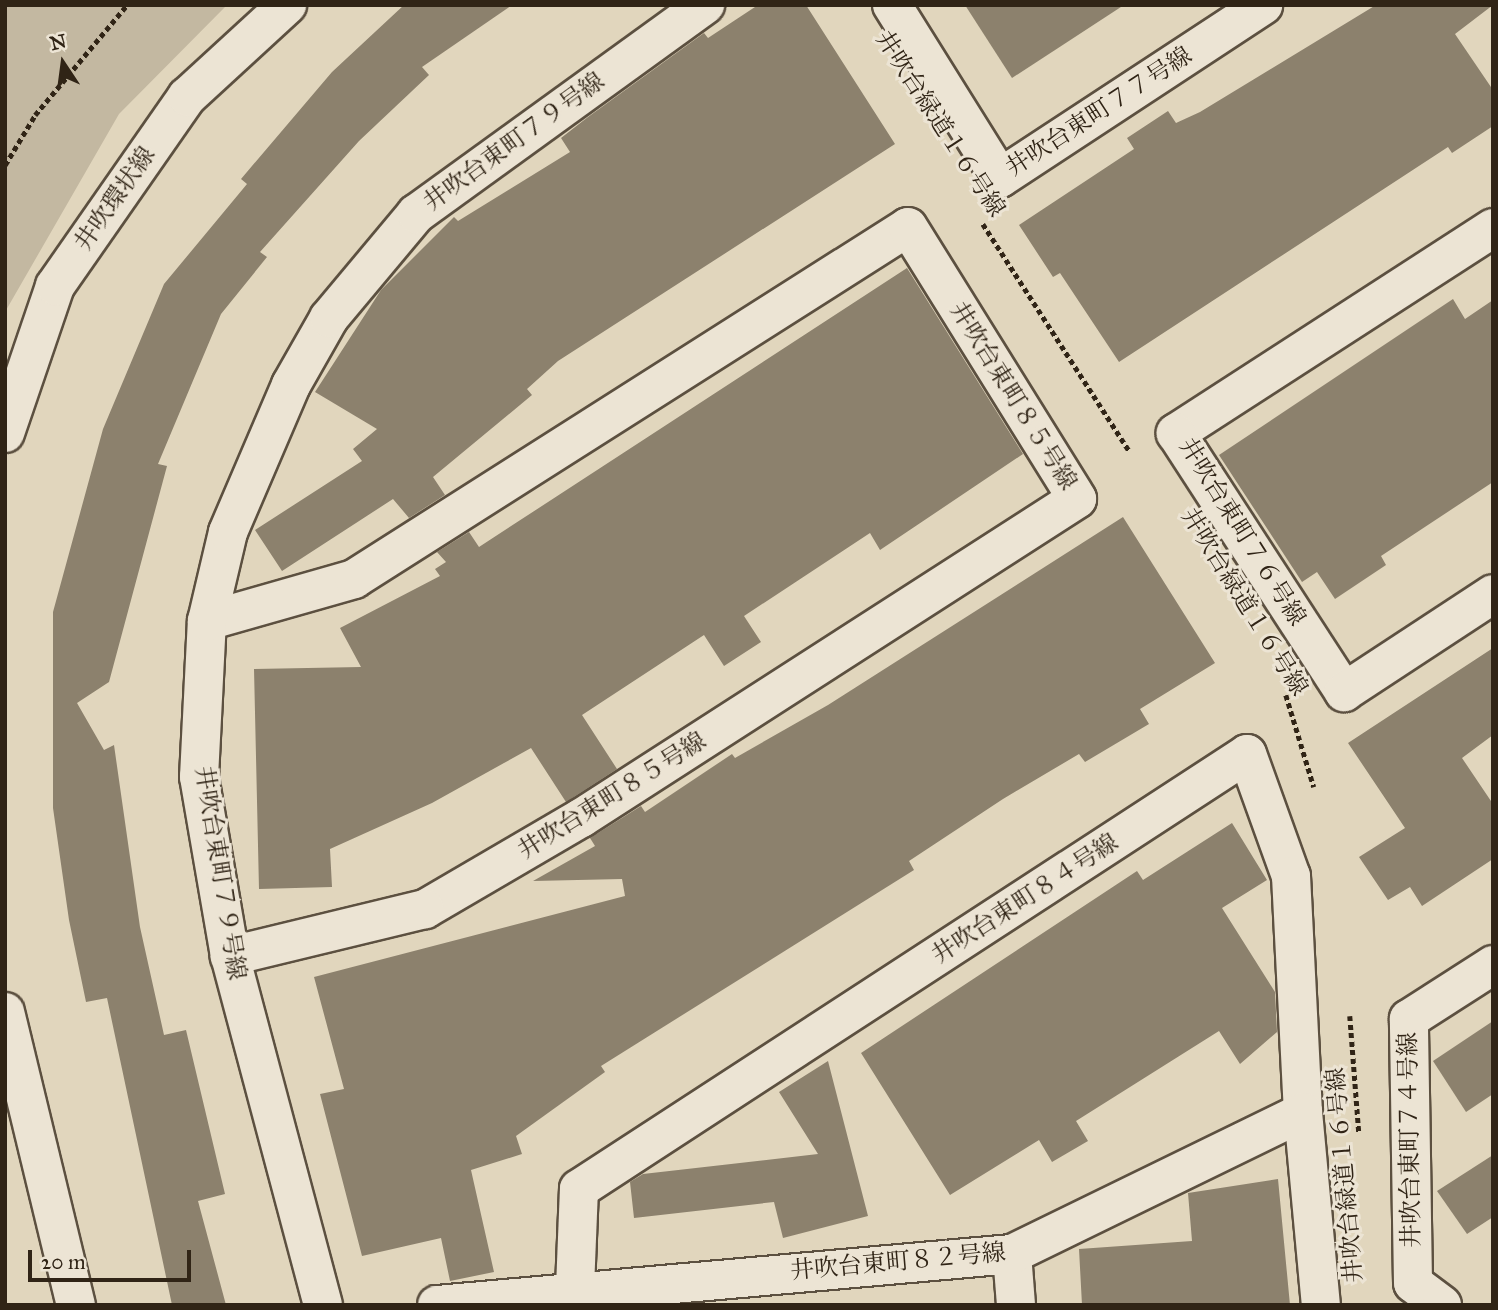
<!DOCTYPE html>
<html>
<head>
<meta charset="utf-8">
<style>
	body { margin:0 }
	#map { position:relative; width:1498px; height:1310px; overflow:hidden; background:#e1d6bd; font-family:"IM FELL Great Primer","Noto Serif JP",serif }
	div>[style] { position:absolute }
	.green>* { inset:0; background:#c3b8a1 }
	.building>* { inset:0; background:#8c816d }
	.path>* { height:4.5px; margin-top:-2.25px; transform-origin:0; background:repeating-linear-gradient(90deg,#302416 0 5px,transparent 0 8.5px) }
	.roads { filter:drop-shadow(2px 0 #5c5040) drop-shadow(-2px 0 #5c5040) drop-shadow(0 2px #5c5040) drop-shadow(0 -2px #5c5040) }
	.minor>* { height:38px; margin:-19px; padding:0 19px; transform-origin:19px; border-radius:19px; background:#ece4d4 }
	.tertiary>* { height:38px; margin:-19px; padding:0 19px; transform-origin:19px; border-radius:19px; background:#ece4d4 }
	span { translate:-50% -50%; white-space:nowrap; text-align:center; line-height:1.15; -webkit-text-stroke:6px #ece4d4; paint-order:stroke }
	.street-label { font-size:24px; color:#302416 }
	.frame { position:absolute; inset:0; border:7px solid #302416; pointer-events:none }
	.north { position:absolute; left:28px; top:28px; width:70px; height:70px; -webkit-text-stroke:5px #ece4d4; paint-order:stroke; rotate:347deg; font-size:19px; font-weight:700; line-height:28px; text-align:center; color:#302416 }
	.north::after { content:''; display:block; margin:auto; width:24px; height:32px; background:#302416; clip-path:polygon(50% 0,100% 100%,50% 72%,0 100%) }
	.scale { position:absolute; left:28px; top:1250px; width:163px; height:32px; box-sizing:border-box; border:4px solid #302416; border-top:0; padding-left:9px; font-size:21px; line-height:24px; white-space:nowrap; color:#302416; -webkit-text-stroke:5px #ece4d4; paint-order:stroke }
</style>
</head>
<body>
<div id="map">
	<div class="green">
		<i style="clip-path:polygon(5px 5px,227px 5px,119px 114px,5px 312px)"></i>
	</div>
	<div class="building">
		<i style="clip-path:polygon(404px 5px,512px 5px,422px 67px,429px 75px,359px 141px,260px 252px,267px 257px,221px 314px,158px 464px,167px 466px,109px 682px,77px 703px,104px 750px,114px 745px,140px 927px,164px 1035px,186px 1030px,225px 1194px,198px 1201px,226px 1305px,172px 1305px,107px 998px,86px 1002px,69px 920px,53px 808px,53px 612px,103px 429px,164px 284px,247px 184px,241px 179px,332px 72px)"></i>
		<i style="clip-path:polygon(758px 5px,806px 5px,895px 144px,558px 361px,527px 389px,532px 395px,433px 477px,445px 495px,409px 518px,393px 499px,282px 571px,255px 530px,362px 461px,353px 449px,377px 429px,315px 392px,381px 290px,454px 217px,458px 221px,570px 152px,561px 138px,588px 117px,704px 33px,708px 38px)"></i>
		<i style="clip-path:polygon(965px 5px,1124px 5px,1012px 78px)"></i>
		<i style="clip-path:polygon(1376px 5px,1493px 5px,1455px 34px,1493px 90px,1493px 126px,1452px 153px,1448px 147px,1119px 362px,1060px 273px,1053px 277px,1019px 225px,1134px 149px,1127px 138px,1168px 111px,1176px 123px,1200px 112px)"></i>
		<i style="clip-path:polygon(907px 268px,1023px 454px,880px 550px,870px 533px,744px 616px,761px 642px,724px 666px,704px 635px,582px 715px,617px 769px,566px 802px,531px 748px,432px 803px,330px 849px,332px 887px,259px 889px,254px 669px,361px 667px,340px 628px,440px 576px,435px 569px,446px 562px,437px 552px,469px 532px,479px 547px)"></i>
		<i style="clip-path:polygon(1453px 299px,1465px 319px,1493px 300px,1493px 482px,1381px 556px,1386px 565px,1335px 599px,1317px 572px,1302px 582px,1219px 455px)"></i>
		<i style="clip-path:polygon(1123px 517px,1215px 663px,1140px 709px,1149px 724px,1085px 762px,1079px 754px,1003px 799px,909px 861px,914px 870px,601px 1066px,605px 1072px,516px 1136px,522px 1154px,471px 1170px,494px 1272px,450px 1281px,441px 1238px,362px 1256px,320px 1094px,344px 1089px,314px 977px,625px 896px,622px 879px,533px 881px,595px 846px,590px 838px,641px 806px,645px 812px,732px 754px,735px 758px,828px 705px)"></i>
		<i style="clip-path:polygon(1493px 648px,1493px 735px,1462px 758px,1493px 804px,1493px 859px,1422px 906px,1410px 887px,1388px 900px,1359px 857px,1405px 828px,1348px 743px)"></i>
		<i style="clip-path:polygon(1232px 823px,1267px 880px,1222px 908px,1275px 992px,1277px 1032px,1240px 1064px,1219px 1031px,1076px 1121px,1088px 1141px,1052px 1162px,1039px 1140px,950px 1195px,861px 1053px,1137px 871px,1143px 880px)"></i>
		<i style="clip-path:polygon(1493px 1021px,1493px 1094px,1466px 1112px,1433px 1061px)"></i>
		<i style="clip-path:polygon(828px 1061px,868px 1216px,783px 1238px,774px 1202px,634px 1218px,630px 1182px,643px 1174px,818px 1154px,779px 1092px)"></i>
		<i style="clip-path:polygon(1493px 1155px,1493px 1217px,1467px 1234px,1437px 1191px)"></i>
		<i style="clip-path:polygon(1278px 1179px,1290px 1305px,1082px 1305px,1079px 1249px,1192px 1241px,1188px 1193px)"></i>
	</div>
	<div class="path">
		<i style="left:5px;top:165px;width:58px;rotate:-59deg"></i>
		<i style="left:35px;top:115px;width:143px;rotate:-50.1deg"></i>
		<i style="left:983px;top:224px;width:271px;rotate:57.2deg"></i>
		<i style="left:1286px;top:695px;width:96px;rotate:73.1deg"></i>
		<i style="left:1350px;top:1016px;width:117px;rotate:85.6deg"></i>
	</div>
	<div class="roads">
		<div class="minor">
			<i style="left:892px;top:5px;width:204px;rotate:58deg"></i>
			<i style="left:1000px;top:178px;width:315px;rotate:-33.3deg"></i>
			<i style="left:1493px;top:228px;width:378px;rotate:147.1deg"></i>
			<i style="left:1176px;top:433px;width:309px;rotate:57deg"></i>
			<i style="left:1344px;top:692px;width:178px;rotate:-33.3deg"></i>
			<i style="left:207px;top:621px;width:153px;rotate:-15.9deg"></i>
			<i style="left:354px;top:579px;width:656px;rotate:-32.43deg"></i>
			<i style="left:908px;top:227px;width:320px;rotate:58.1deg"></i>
			<i style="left:1077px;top:499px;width:590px;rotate:147.25deg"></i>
			<i style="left:581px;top:818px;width:181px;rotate:149.7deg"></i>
			<i style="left:425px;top:909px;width:201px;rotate:166.4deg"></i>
			<i style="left:1012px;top:1254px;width:51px;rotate:85.5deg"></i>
			<i style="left:575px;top:1288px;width:99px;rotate:-87.7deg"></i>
			<i style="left:579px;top:1189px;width:797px;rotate:-33.07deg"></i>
			<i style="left:1247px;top:754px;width:130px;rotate:70.2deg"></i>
			<i style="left:1291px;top:876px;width:236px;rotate:87.1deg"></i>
			<i style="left:323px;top:1305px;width:361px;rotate:-104.9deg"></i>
			<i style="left:230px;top:956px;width:182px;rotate:-99.8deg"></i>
			<i style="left:199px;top:777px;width:156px;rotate:-87.1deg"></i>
			<i style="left:207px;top:621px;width:91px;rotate:-76.7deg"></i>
			<i style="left:228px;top:532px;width:160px;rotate:-66.8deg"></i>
			<i style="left:291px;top:385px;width:77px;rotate:-60.4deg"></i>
			<i style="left:329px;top:318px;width:136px;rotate:-50.1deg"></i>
			<i style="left:416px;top:214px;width:357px;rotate:-35.9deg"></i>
			<i style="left:437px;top:1305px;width:577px;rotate:-5.07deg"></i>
			<i style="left:1012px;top:1254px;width:324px;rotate:-26deg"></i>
			<i style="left:1303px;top:1112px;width:194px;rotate:84.7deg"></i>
			<i style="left:1442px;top:1305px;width:36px;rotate:-143deg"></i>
			<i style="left:1413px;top:1283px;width:264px;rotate:-90.9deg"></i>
			<i style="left:1409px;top:1019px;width:100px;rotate:-32.7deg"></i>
		</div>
		<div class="tertiary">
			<i style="left:5px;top:433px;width:155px;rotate:-71.2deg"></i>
			<i style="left:55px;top:286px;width:231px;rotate:-55.1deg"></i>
			<i style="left:187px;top:97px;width:136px;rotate:-42.6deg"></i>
			<i style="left:5px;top:1012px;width:301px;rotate:76.4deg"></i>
		</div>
	</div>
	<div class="street-label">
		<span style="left:1099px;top:112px;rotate:-33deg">井吹台東町７７号線</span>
		<span style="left:940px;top:124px;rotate:57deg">井吹台緑道１６号線</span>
		<span style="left:514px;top:142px;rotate:-36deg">井吹台東町７９号線</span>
		<span style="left:115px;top:199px;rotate:-55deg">井吹環状線</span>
		<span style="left:1013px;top:396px;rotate:58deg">井吹台東町８５号線</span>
		<span style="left:1242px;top:532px;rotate:58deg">井吹台東町７６号線</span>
		<span style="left:1244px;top:602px;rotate:58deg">井吹台緑道１６号線</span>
		<span style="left:612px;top:796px;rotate:-32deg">井吹台東町８５号線</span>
		<span style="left:220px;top:873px;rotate:81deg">井吹台東町７９号線</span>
		<span style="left:1025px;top:899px;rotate:-33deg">井吹台東町８４号線</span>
		<span style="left:1410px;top:1140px;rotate:-91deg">井吹台東町７４号線</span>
		<span style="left:1345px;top:1175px;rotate:-95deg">井吹台緑道１６号線</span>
		<span style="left:898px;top:1262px;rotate:-5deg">井吹台東町８２号線</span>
	</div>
	<div class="frame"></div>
	<div class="north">N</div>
	<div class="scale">20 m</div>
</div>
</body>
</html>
